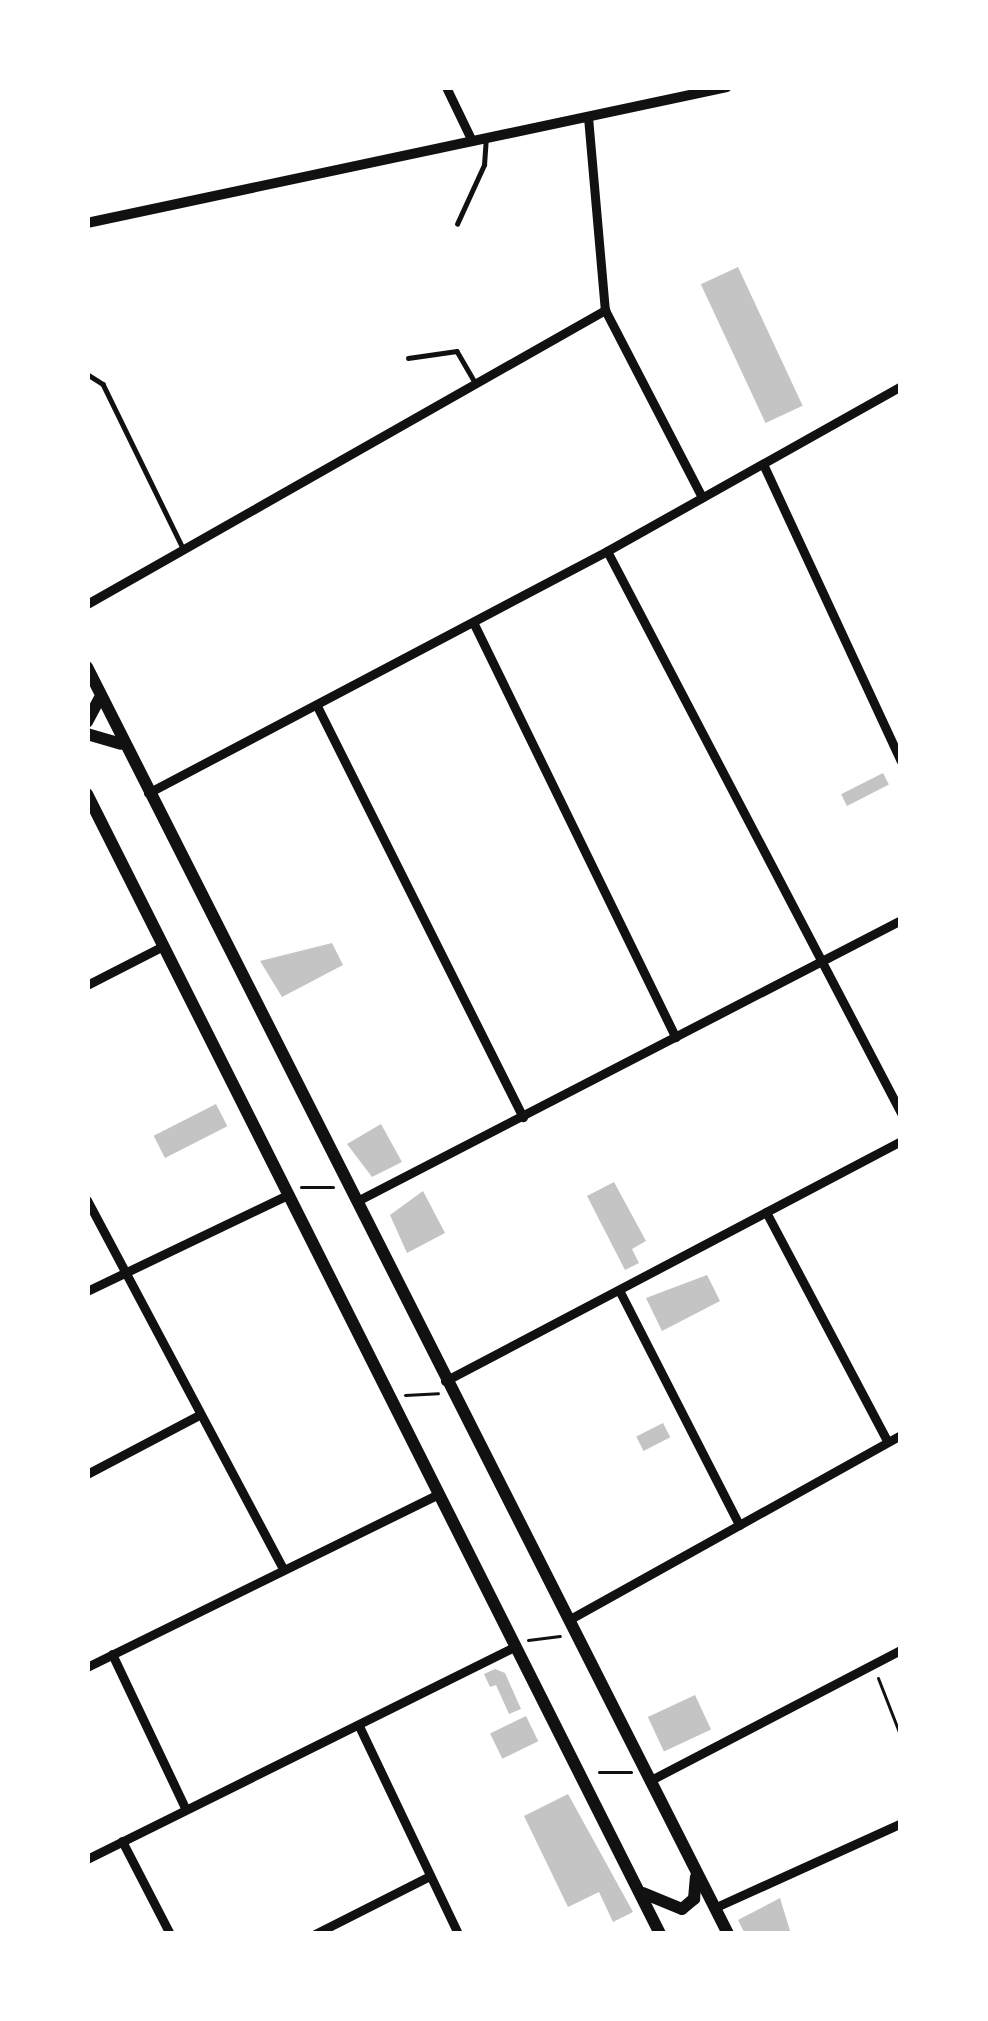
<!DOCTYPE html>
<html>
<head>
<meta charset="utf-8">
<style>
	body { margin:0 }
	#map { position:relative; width:988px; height:2021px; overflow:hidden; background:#fff; font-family:"Exo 2",sans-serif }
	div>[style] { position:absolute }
	.building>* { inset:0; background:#c4c4c4; transform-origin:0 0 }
	.path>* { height:3px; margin:-1.5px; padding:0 1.5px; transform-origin:1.5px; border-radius:1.5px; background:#111 }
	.service>* { height:4.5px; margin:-2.25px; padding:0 2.25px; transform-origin:2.25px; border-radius:2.25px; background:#111 }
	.minor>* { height:9px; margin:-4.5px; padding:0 4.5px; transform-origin:4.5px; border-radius:4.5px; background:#111 }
	.tertiary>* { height:10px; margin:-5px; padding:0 5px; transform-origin:5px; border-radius:5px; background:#111 }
	.secondary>* { height:12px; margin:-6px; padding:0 6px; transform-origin:6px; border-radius:6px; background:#111 }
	span { translate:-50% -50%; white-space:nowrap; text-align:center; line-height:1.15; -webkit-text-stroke:10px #fff; paint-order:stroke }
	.frame { position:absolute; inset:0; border:90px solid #fff; pointer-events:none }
</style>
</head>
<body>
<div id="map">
	<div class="building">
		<i style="left:738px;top:267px;width:153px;height:41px;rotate:65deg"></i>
		<i style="left:883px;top:773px;width:13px;height:47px;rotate:63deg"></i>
		<i style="clip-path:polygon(332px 943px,343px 965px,282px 997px,260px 961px)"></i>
		<i style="left:216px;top:1104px;width:25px;height:70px;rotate:63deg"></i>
		<i style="clip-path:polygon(381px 1124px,402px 1162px,372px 1177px,347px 1144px)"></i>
		<i style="clip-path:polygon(614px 1182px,646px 1241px,632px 1249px,639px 1263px,625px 1270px,587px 1196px)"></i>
		<i style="clip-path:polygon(423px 1191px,445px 1233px,407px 1253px,390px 1215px)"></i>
		<i style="clip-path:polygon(707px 1275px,720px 1301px,662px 1331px,646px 1298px)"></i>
		<i style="left:663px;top:1423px;width:16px;height:30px;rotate:63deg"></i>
		<i style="clip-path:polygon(495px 1669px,505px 1673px,521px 1709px,509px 1714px,496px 1685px,490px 1687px,484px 1674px)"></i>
		<i style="left:695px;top:1695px;width:38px;height:52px;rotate:65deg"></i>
		<i style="left:526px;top:1716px;width:28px;height:40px;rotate:64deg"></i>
		<i style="clip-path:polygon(568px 1794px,633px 1912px,613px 1922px,599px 1892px,568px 1907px,524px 1816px)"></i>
		<i style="clip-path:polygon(780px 1898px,791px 1934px,745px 1934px,738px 1920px)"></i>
	</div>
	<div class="path">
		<i style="left:301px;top:1187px;width:32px"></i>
		<i style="left:405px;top:1395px;width:33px;rotate:-3deg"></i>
		<i style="left:528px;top:1640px;width:32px;rotate:-7deg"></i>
		<i style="left:878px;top:1678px;width:63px;rotate:68.7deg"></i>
		<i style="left:599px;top:1772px;width:32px"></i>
	</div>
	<div class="service">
		<i style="left:457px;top:224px;width:65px;rotate:-65.4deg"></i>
		<i style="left:484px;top:165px;width:27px;rotate:-86deg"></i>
		<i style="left:408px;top:358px;width:49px;rotate:-8.1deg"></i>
		<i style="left:457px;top:351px;width:34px;rotate:60deg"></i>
		<i style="left:87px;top:374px;width:19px;rotate:32deg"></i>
		<i style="left:103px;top:384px;width:185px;rotate:64deg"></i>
	</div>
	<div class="minor">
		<i style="left:446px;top:87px;width:60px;rotate:64.3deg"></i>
		<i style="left:588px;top:117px;width:194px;rotate:85deg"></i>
		<i style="left:605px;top:310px;width:211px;rotate:62.6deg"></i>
		<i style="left:763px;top:464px;width:327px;rotate:65.1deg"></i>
		<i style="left:607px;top:551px;width:634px;rotate:62.38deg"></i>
		<i style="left:87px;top:604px;width:596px;rotate:-29.58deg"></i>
		<i style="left:473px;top:622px;width:462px;rotate:64deg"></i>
		<i style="left:317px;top:706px;width:460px;rotate:63.4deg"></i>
		<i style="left:148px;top:793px;width:519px;rotate:-27.8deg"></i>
		<i style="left:607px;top:551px;width:337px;rotate:-29.3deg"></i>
		<i style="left:87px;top:985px;width:85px;rotate:-27.2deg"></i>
		<i style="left:87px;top:1200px;width:418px;rotate:62deg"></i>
		<i style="left:359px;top:1200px;width:610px;rotate:-27.32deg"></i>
		<i style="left:766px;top:1212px;width:260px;rotate:62.1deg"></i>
		<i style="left:619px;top:1290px;width:264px;rotate:62.9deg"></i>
		<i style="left:87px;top:1291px;width:222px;rotate:-25.6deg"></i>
		<i style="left:445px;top:1381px;width:515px;rotate:-27.76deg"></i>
		<i style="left:87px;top:1474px;width:124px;rotate:-27.8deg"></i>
		<i style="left:572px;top:1618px;width:376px;rotate:-29.1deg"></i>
		<i style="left:112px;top:1654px;width:170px;rotate:64.6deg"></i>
		<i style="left:87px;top:1667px;width:391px;rotate:-26.2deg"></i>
		<i style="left:359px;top:1726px;width:230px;rotate:64.5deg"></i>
		<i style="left:649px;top:1781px;width:284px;rotate:-27.5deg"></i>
		<i style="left:122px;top:1841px;width:105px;rotate:62.7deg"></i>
		<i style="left:87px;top:1859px;width:477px;rotate:-26.4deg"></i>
		<i style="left:714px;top:1908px;width:205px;rotate:-24.4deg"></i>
		<i style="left:315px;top:1934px;width:129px;rotate:-26.8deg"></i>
	</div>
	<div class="tertiary">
		<i style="left:87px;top:223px;width:654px;rotate:-12deg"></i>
	</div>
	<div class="secondary">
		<i style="left:87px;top:667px;width:1420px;rotate:63.16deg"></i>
		<i style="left:87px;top:722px;width:26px;rotate:-62deg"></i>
		<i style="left:87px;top:734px;width:35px;rotate:16deg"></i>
		<i style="left:87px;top:794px;width:1276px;rotate:63.31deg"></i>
		<i style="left:643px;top:1893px;width:42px;rotate:22.3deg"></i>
		<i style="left:682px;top:1909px;width:16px;rotate:-40deg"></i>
		<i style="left:694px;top:1899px;width:22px;rotate:-85deg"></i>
	</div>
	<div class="frame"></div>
</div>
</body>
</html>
